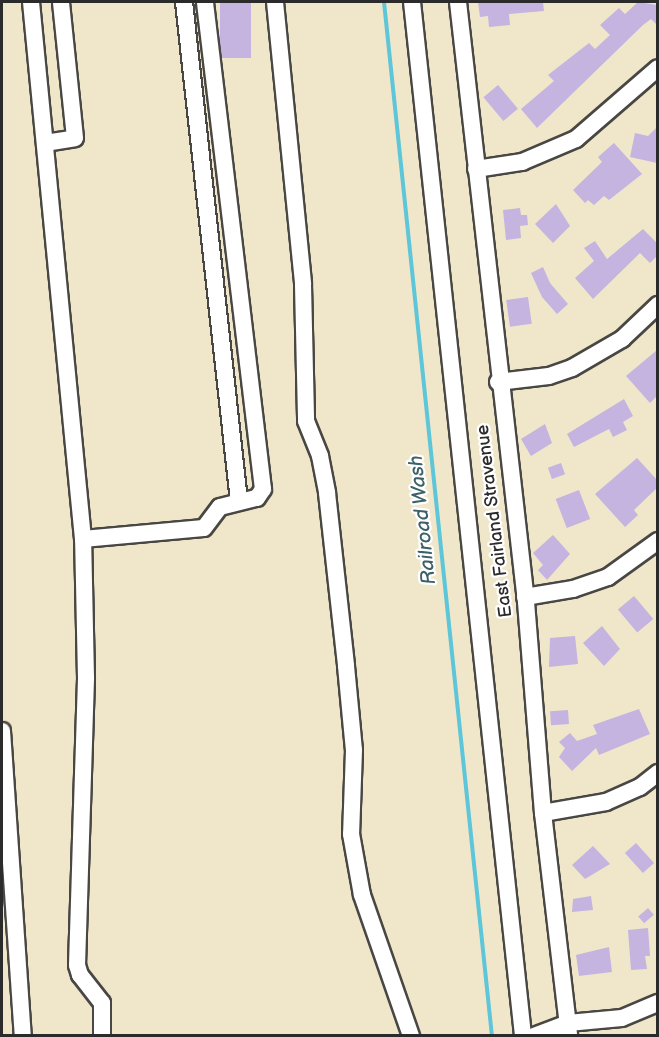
<!DOCTYPE html>
<html>
<head>
<meta charset="utf-8">
<style>
	body { margin:0 }
	#map { position:relative; width:659px; height:1037px; overflow:hidden; background:#f0e7cb; font-family:"Balsamiq Sans",sans-serif }
	div>[style] { position:absolute }
	.stream>* { height:4px; margin:-2px; padding:0 2px; transform-origin:2px; border-radius:2px; background:#5dc6d8 }
	.building>* { inset:0; background:#c5b3e0; transform-origin:0 0 }
	.roads { filter:drop-shadow(2px 0 #494743) drop-shadow(-2px 0 #494743) drop-shadow(0 2px #494743) drop-shadow(0 -2px #494743) }
	.minor>* { height:16px; margin:-8px; padding:0 8px; transform-origin:8px; border-radius:8px; background:#fff }
	span { translate:-50% -50%; white-space:nowrap; text-align:center; line-height:1.15; -webkit-text-stroke:4.5px #fff; paint-order:stroke }
	.street-label { font-size:18px; color:#2b2b2b }
	.water-label { font-size:20px; color:#3c6168; font-style:italic }
	.frame { position:absolute; inset:0; border:3px solid #2b2b2b; pointer-events:none }
</style>
</head>
<body>
<div id="map">
	<div class="stream">
		<i style="left:384px;top:2px;width:1040px;rotate:84.04deg"></i>
	</div>
	<div class="building">
		<i style="left:220px;top:2px;width:31px;height:56px"></i>
		<i style="clip-path:polygon(478px 2px,543px 2px,544px 11px,509px 14px,510px 25px,489px 27px,488px 16px,480px 17px)"></i>
		<i style="clip-path:polygon(638px 2px,657px 5px,657px 25px,651px 19px,643px 25px,537px 128px,521px 109px,554px 81px,548px 75px,589px 43px,595px 49px,610px 35px,600px 25px,619px 8px,625px 14px)"></i>
		<i style="left:498px;top:85px;width:31px;height:19px;rotate:50deg"></i>
		<i style="clip-path:polygon(657px 127px,657px 163px,630px 157px,635px 133px,648px 136px)"></i>
		<i style="clip-path:polygon(614px 143px,642px 174px,609px 200px,604px 196px,594px 205px,588px 200px,585px 203px,573px 190px,602px 162px,598px 157px)"></i>
		<i style="clip-path:polygon(556px 204px,570px 226px,553px 243px,535px 224px)"></i>
		<i style="clip-path:polygon(520px 208px,521px 215px,527px 215px,528px 225px,520px 226px,521px 238px,506px 240px,503px 210px)"></i>
		<i style="clip-path:polygon(643px 229px,657px 243px,657px 256px,650px 263px,640px 253px,593px 299px,575px 278px,594px 261px,584px 248px,595px 241px,607px 259px)"></i>
		<i style="clip-path:polygon(543px 267px,550px 283px,568px 304px,557px 314px,542px 297px,531px 273px)"></i>
		<i style="left:528px;top:297px;width:27px;height:22px;rotate:82deg"></i>
		<i style="clip-path:polygon(657px 350px,657px 396px,650px 403px,626px 376px)"></i>
		<i style="clip-path:polygon(624px 399px,633px 416px,623px 422px,627px 430px,613px 437px,609px 429px,574px 447px,567px 434px)"></i>
		<i style="clip-path:polygon(545px 424px,552px 443px,531px 456px,521px 439px)"></i>
		<i style="clip-path:polygon(637px 458px,657px 480px,657px 488px,634px 510px,638px 515px,625px 527px,595px 494px)"></i>
		<i style="left:561px;top:463px;width:12px;height:14px;rotate:70deg"></i>
		<i style="left:579px;top:490px;width:31px;height:25px;rotate:69deg"></i>
		<i style="clip-path:polygon(553px 535px,570px 554px,547px 580px,538px 570px,543px 565px,533px 553px)"></i>
		<i style="left:634px;top:596px;width:30px;height:21px;rotate:50deg"></i>
		<i style="clip-path:polygon(602px 626px,620px 649px,604px 666px,583px 643px)"></i>
		<i style="clip-path:polygon(575px 636px,578px 664px,549px 667px,550px 638px)"></i>
		<i style="clip-path:polygon(639px 709px,650px 734px,599px 755px,596px 748px,572px 771px,559px 757px,565px 748px,559px 742px,570px 733px,577px 741px,597px 734px,593px 725px)"></i>
		<i style="left:568px;top:710px;width:14px;height:18px;rotate:86deg"></i>
		<i style="left:636px;top:843px;width:27px;height:15px;rotate:48deg"></i>
		<i style="clip-path:polygon(593px 846px,610px 864px,585px 879px,572px 865px)"></i>
		<i style="clip-path:polygon(591px 896px,593px 910px,572px 912px,573px 899px)"></i>
		<i style="left:648px;top:908px;width:9px;height:13px;rotate:49deg"></i>
		<i style="clip-path:polygon(648px 928px,650px 956px,645px 956px,647px 969px,631px 970px,628px 930px)"></i>
		<i style="clip-path:polygon(609px 947px,612px 972px,579px 976px,576px 955px)"></i>
	</div>
	<div class="roads">
		<div class="minor">
			<i style="left:31px;top:2px;width:540px;rotate:84.47deg"></i>
			<i style="left:184px;top:2px;width:502px;rotate:83.71deg"></i>
			<i style="left:275px;top:2px;width:284px;rotate:84.3deg"></i>
			<i style="left:303px;top:285px;width:136px;rotate:88.7deg"></i>
			<i style="left:306px;top:421px;width:38px;rotate:68deg"></i>
			<i style="left:320px;top:456px;width:38px;rotate:79deg"></i>
			<i style="left:327px;top:493px;width:174px;rotate:83.7deg"></i>
			<i style="left:346px;top:666px;width:84px;rotate:84.6deg"></i>
			<i style="left:354px;top:750px;width:84px;rotate:92deg"></i>
			<i style="left:351px;top:834px;width:62px;rotate:79.8deg"></i>
			<i style="left:362px;top:895px;width:149px;rotate:70.8deg"></i>
			<i style="left:412px;top:2px;width:1040px;rotate:83.87deg"></i>
			<i style="left:458px;top:2px;width:604px;rotate:83.53deg"></i>
			<i style="left:526px;top:602px;width:212px;rotate:85.4deg"></i>
			<i style="left:543px;top:813px;width:225px;rotate:83.3deg"></i>
			<i style="left:45px;top:143px;width:30px;rotate:-9deg"></i>
			<i style="left:75px;top:138px;width:137px;rotate:-95.9deg"></i>
			<i style="left:476px;top:169px;width:47px;rotate:-8.7deg"></i>
			<i style="left:522px;top:162px;width:59px;rotate:-23.1deg"></i>
			<i style="left:576px;top:139px;width:108px;rotate:-40.9deg"></i>
			<i style="left:498px;top:382px;width:51px;rotate:-6.7deg"></i>
			<i style="left:549px;top:376px;width:24px;rotate:-19deg"></i>
			<i style="left:572px;top:368px;width:58px;rotate:-30.1deg"></i>
			<i style="left:622px;top:339px;width:50px;rotate:-43.4deg"></i>
			<i style="left:525px;top:597px;width:49px;rotate:-9.5deg"></i>
			<i style="left:573px;top:589px;width:37px;rotate:-19deg"></i>
			<i style="left:608px;top:577px;width:62px;rotate:-35.8deg"></i>
			<i style="left:2px;top:731px;width:306px;rotate:86.1deg"></i>
			<i style="left:543px;top:813px;width:64px;rotate:-9.9deg"></i>
			<i style="left:606px;top:802px;width:37px;rotate:-24deg"></i>
			<i style="left:640px;top:787px;width:23px;rotate:-38deg"></i>
			<i style="left:102px;top:1036px;width:33px;rotate:-90deg"></i>
			<i style="left:102px;top:1003px;width:36px;rotate:-128deg"></i>
			<i style="left:80px;top:975px;width:10px;rotate:-107deg"></i>
			<i style="left:77px;top:965px;width:287px;rotate:-88.2deg"></i>
			<i style="left:86px;top:678px;width:139px;rotate:-91.2deg"></i>
			<i style="left:83px;top:539px;width:121px;rotate:-5.2deg"></i>
			<i style="left:204px;top:528px;width:26px;rotate:-53deg"></i>
			<i style="left:220px;top:507px;width:38px;rotate:-14deg"></i>
			<i style="left:257px;top:498px;width:11px;rotate:-56deg"></i>
			<i style="left:263px;top:489px;width:490px;rotate:-96.8deg"></i>
			<i style="left:534px;top:1036px;width:36px;rotate:-21deg"></i>
			<i style="left:568px;top:1023px;width:54px;rotate:-5.3deg"></i>
			<i style="left:622px;top:1018px;width:39px;rotate:-23deg"></i>
		</div>
	</div>
	<div class="street-label">
		<span style="left:495px;top:521px;rotate:-97deg">East Fairland Stravenue</span>
	</div>
	<div class="water-label">
		<span style="left:423px;top:520px;rotate:-96deg">Railroad Wash</span>
	</div>
	<div class="frame"></div>
</div>
</body>
</html>
